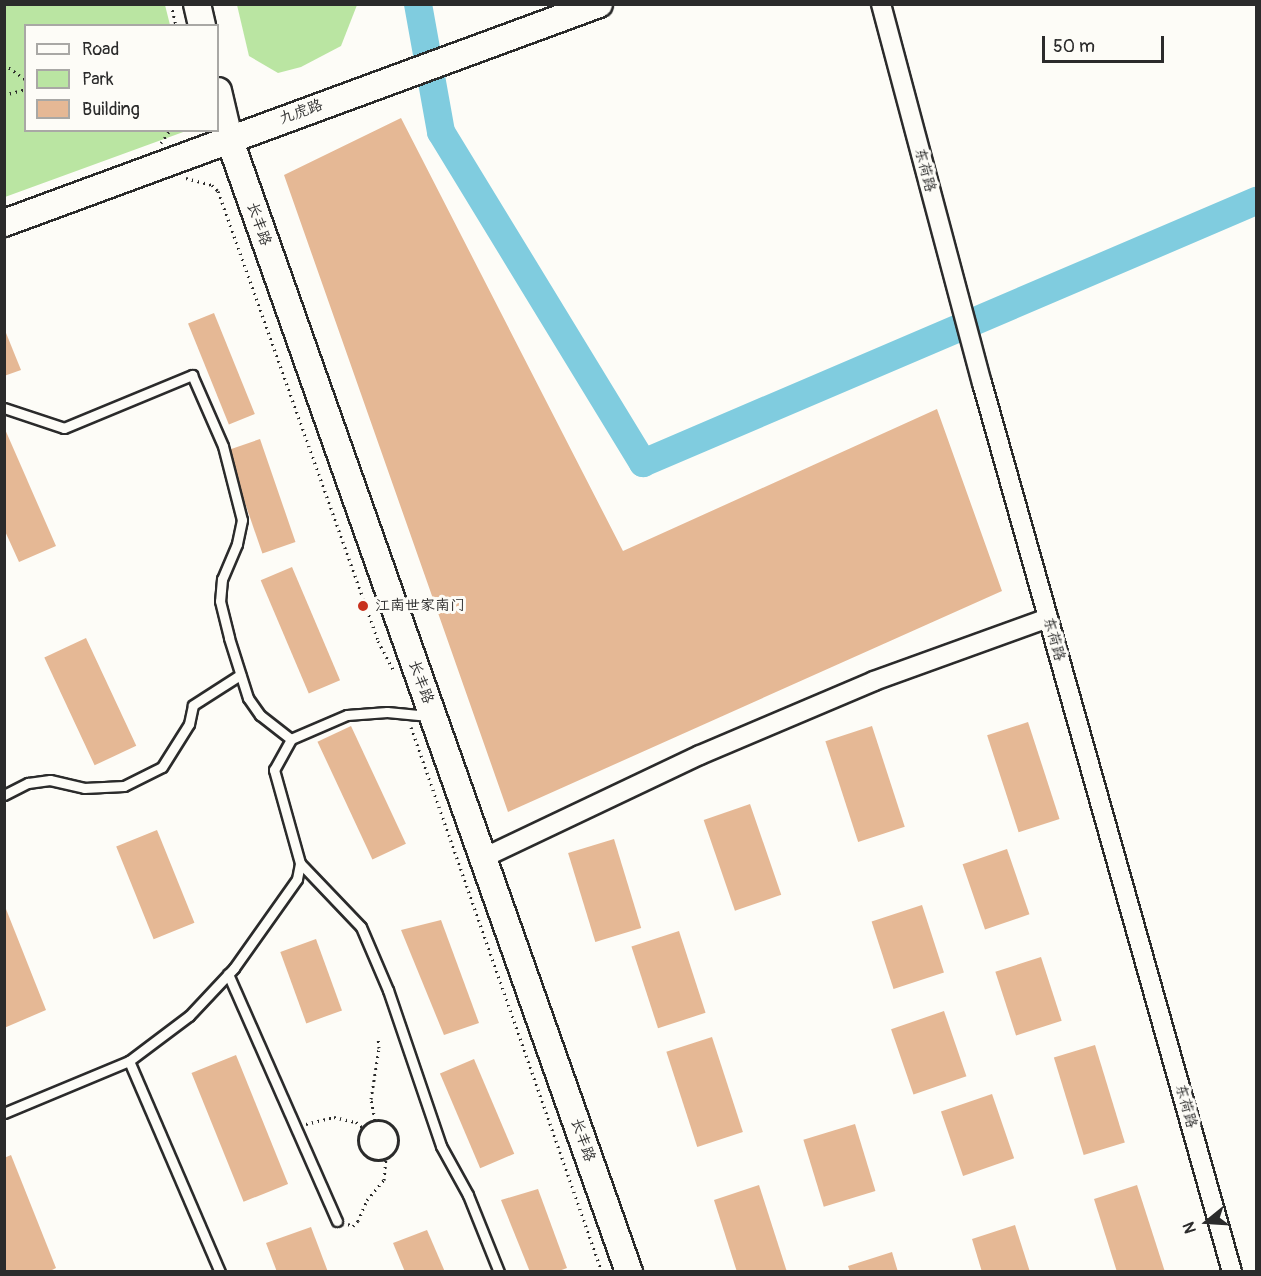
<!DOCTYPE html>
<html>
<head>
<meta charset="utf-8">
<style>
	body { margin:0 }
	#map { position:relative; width:1261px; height:1276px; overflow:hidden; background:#fdfcf7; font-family:Pangolin,"LXGW WenKai TC",sans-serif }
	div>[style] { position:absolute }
	.green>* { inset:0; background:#bae5a2 }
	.river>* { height:28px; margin:-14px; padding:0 14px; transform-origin:14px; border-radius:14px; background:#80ccdf }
	.building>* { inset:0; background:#e5b895; transform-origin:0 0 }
	.path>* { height:3px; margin-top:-1.5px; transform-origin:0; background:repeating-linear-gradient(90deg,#2b2b2b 0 1.5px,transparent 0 6px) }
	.path>.ring { margin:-1.5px; padding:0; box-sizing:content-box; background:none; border:3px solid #2b2b2b; border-radius:50% }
	.roads { filter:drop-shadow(2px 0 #2b2b2b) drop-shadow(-2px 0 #2b2b2b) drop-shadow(0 2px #2b2b2b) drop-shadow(0 -2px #2b2b2b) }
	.lane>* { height:9px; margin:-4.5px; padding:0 4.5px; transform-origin:4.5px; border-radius:4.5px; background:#fdfcf7 }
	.street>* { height:18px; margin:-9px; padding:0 9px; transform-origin:9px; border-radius:9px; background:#fdfcf7 }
	.secondary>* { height:26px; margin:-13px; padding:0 13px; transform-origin:13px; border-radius:13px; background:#fdfcf7 }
	.dots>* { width:16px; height:16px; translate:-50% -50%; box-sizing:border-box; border:3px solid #fdfcf7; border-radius:50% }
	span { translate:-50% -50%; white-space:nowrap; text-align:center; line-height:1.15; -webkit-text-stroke:6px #fdfcf7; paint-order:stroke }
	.street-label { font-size:15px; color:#2b2b2b }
	.poi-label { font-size:15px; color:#2b2b2b }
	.left { translate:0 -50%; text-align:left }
	.frame { position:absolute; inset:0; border:6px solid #2b2b2b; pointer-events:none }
	.legend { position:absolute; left:24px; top:24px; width:195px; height:108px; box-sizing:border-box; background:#fdfcf7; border:2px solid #a9a8a5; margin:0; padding:8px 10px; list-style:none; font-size:18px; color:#2b2b2b }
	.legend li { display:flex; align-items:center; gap:12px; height:30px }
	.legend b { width:30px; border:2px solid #a9a8a5 }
	.north { position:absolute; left:1177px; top:1192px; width:60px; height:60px; -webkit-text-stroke:4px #fdfcf7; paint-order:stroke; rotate:252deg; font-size:16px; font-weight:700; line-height:24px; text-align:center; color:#2b2b2b }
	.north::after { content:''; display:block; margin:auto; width:21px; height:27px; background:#2b2b2b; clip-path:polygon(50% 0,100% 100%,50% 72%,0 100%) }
	.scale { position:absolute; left:1042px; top:36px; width:122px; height:27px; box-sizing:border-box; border:3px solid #2b2b2b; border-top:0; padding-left:8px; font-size:18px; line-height:21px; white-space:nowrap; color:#2b2b2b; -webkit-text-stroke:4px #fdfcf7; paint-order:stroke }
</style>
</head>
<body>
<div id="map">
	<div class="green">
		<i style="clip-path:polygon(5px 4px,165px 5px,170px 25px,26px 26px,26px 130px,186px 131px,5px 197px)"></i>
		<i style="clip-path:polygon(237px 5px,237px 4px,357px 5px,341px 46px,301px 67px,278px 73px,249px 56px)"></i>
	</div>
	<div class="river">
		<i style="left:418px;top:4px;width:130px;rotate:79.8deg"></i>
		<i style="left:441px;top:132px;width:388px;rotate:58.6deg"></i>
		<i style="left:643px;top:463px;width:667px;rotate:-23.14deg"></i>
	</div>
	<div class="building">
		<i style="clip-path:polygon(401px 118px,623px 551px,937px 409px,1002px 591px,508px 812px,284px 175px)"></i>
		<i style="left:214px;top:313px;width:109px;height:28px;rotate:68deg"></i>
		<i style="clip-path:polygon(4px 328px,21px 370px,4px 376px)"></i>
		<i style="clip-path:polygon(4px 427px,56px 546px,19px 562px,4px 529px)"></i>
		<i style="left:260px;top:439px;width:109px;height:35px;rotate:71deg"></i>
		<i style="left:292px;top:567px;width:123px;height:34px;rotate:67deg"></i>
		<i style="left:86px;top:638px;width:119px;height:46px;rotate:65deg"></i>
		<i style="left:1028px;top:722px;width:102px;height:43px;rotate:72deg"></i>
		<i style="left:351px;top:726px;width:130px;height:37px;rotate:65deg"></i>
		<i style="left:872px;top:726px;width:106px;height:49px;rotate:72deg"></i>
		<i style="left:750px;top:804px;width:96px;height:49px;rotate:71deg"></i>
		<i style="left:157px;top:830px;width:100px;height:44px;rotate:68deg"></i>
		<i style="left:614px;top:839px;width:93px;height:48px;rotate:73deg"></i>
		<i style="left:1007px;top:849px;width:69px;height:47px;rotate:71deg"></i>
		<i style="clip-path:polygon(4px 904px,46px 1010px,4px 1028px)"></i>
		<i style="left:922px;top:905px;width:71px;height:53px;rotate:72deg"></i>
		<i style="clip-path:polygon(441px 920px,479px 1023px,444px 1035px,401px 930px)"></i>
		<i style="left:679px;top:931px;width:86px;height:50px;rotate:72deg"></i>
		<i style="left:316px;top:939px;width:76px;height:38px;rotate:70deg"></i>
		<i style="left:1041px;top:957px;width:67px;height:48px;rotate:72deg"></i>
		<i style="left:944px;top:1011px;width:69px;height:56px;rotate:71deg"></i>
		<i style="left:712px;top:1037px;width:100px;height:48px;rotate:72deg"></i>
		<i style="left:1095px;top:1045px;width:102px;height:43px;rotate:73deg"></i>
		<i style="left:236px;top:1055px;width:139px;height:48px;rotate:68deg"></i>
		<i style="left:474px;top:1059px;width:103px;height:37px;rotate:67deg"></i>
		<i style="left:992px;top:1094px;width:68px;height:54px;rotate:71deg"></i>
		<i style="left:855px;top:1124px;width:70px;height:54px;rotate:73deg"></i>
		<i style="clip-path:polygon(11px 1155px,56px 1268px,48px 1272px,4px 1272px,4px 1158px)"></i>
		<i style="clip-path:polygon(759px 1185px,787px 1272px,737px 1272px,714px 1200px)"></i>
		<i style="clip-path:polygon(1137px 1185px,1165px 1272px,1117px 1272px,1094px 1199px)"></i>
		<i style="clip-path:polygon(538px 1189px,567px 1268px,556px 1272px,530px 1272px,501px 1200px)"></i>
		<i style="clip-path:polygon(1015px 1225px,1030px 1272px,982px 1272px,972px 1239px)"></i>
		<i style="clip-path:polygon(311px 1227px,328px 1272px,277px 1272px,266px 1243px)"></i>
		<i style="clip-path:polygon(427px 1230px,445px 1272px,405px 1272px,393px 1243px)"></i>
		<i style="clip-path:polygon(892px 1252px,898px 1272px,850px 1272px,848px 1266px)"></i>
	</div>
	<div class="path">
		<i style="left:171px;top:4px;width:23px;rotate:77deg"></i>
		<i style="left:4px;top:64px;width:27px;rotate:36deg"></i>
		<i style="left:4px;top:95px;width:23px;rotate:-15deg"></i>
		<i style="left:161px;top:143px;width:16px;rotate:-55deg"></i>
		<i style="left:186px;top:178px;width:27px;rotate:15deg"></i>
		<i style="left:212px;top:185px;width:8px;rotate:45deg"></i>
		<i style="left:218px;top:191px;width:478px;rotate:70.4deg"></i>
		<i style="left:378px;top:641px;width:32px;rotate:62deg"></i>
		<i style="left:411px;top:727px;width:577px;rotate:70.69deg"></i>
		<i style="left:375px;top:1120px;width:21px;rotate:-101deg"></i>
		<i style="left:371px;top:1099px;width:52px;rotate:-81.1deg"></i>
		<i style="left:379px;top:1048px;width:11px;rotate:-95deg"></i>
		<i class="ring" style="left:358px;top:1120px;width:37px;height:37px"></i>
		<i style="left:306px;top:1124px;width:29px;rotate:-14deg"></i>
		<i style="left:334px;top:1117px;width:23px;rotate:13deg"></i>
		<i style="left:356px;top:1122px;width:9px;rotate:41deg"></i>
		<i style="left:348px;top:1224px;width:5px;rotate:22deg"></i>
		<i style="left:353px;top:1226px;width:7px;rotate:-45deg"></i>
		<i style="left:358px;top:1221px;width:23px;rotate:-67deg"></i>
		<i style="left:367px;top:1200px;width:26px;rotate:-50deg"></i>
		<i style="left:384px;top:1180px;width:22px;rotate:-85deg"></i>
	</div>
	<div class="roads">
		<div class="lane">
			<i style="left:4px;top:408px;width:63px;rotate:18.4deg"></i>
			<i style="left:64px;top:428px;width:139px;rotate:-22.5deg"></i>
			<i style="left:192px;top:375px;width:77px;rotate:66.4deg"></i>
			<i style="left:223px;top:446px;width:76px;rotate:75.6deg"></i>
			<i style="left:242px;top:520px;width:25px;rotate:102deg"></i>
			<i style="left:237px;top:544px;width:38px;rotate:113deg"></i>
			<i style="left:222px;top:579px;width:22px;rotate:95deg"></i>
			<i style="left:220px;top:601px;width:38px;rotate:76deg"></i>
			<i style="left:229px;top:638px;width:63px;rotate:72.4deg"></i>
			<i style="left:248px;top:698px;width:21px;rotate:55deg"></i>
			<i style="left:260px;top:715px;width:39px;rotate:38deg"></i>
			<i style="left:4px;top:795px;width:27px;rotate:-27deg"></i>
			<i style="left:28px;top:783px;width:22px;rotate:-8deg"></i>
			<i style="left:50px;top:780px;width:35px;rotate:13deg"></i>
			<i style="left:84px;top:788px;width:40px;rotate:-2.9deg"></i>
			<i style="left:124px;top:786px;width:42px;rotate:-26.6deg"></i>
			<i style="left:162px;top:767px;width:51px;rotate:-57.9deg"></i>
			<i style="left:189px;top:724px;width:19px;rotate:-78deg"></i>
			<i style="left:193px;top:705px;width:56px;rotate:-32.6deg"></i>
			<i style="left:300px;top:863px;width:88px;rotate:46.4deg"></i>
			<i style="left:361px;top:927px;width:69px;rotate:66.8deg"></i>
			<i style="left:388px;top:990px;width:165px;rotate:71.2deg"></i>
			<i style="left:441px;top:1146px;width:56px;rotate:61.1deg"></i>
			<i style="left:468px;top:1195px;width:83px;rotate:68.1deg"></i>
			<i style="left:228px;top:974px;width:270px;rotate:66.2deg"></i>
			<i style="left:129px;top:1061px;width:230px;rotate:66.7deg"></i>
			<i style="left:4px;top:1113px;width:135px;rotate:-22.6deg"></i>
			<i style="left:129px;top:1061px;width:75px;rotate:-36.9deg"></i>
			<i style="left:189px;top:1016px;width:66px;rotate:-46.8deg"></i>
			<i style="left:234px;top:968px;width:109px;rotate:-54.7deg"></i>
			<i style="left:297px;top:879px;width:16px;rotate:-79deg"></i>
			<i style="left:300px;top:863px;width:97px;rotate:-105.6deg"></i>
			<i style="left:274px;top:770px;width:35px;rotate:-61deg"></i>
			<i style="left:291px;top:739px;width:61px;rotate:-23.2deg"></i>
			<i style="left:347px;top:715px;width:40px;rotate:-4.3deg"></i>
			<i style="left:387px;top:712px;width:42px;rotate:5.4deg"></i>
		</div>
		<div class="street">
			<i style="left:881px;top:4px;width:392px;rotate:75.1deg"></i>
			<i style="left:982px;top:383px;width:923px;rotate:74.29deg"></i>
			<i style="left:483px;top:858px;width:240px;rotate:-25.4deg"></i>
			<i style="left:700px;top:755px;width:189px;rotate:-23deg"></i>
			<i style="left:874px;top:681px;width:185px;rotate:-19.9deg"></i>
		</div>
		<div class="secondary">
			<i style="left:197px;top:4px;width:23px;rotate:77deg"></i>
			<i style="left:218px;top:91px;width:48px;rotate:76.8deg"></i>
			<i style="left:229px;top:138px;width:1202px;rotate:70.57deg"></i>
			<i style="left:4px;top:223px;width:634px;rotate:-20.21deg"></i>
		</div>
	</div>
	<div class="dots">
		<i style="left:363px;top:606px;background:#c8321e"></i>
	</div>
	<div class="street-label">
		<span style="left:301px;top:112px;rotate:-20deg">九虎路</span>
		<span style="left:925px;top:170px;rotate:75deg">东荷路</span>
		<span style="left:259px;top:224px;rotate:71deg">长丰路</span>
		<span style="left:1054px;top:639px;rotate:74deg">东荷路</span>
		<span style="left:421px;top:682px;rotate:70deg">长丰路</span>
		<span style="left:1186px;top:1106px;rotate:74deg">东荷路</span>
		<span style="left:583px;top:1140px;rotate:71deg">长丰路</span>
	</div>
	<div class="poi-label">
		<span class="left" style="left:375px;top:606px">江南世家南门</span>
	</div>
	<div class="frame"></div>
	<ul class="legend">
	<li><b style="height:8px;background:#fdfcf7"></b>Road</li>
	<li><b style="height:16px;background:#bae5a2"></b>Park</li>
	<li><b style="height:16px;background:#e5b895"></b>Building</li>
	</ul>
	<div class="north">N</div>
	<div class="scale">50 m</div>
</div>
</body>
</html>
